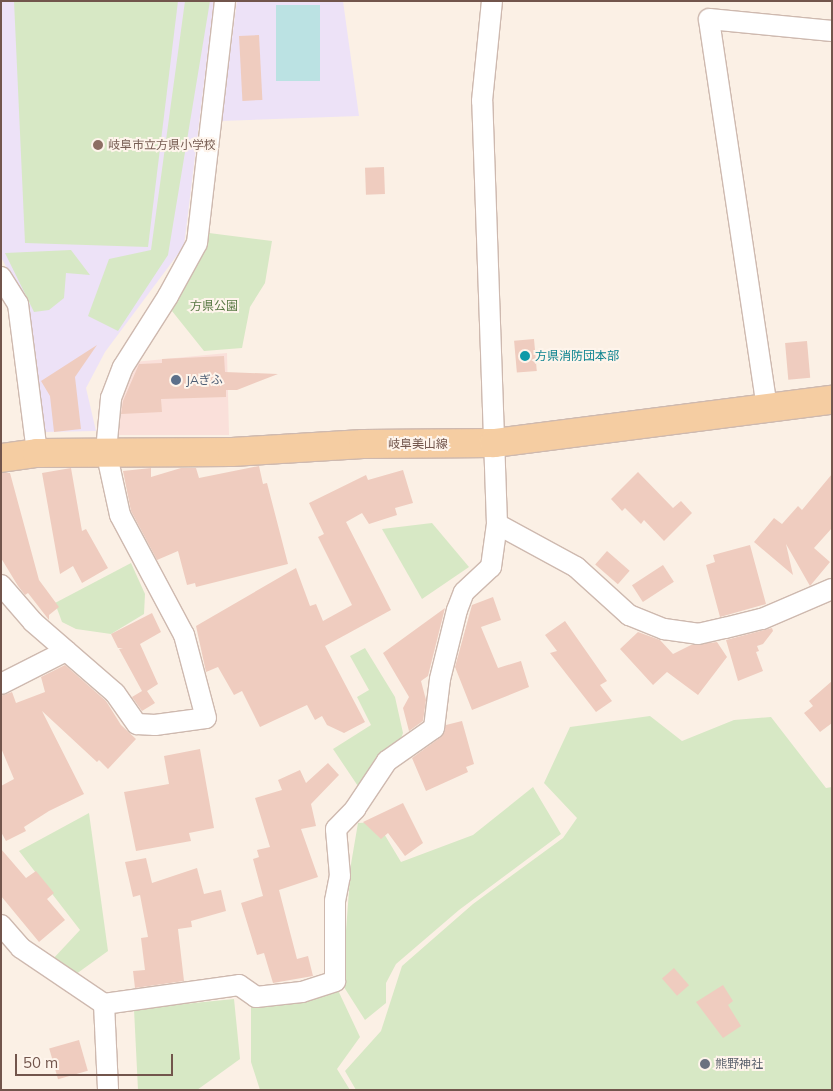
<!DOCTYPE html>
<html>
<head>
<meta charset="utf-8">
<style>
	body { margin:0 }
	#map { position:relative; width:833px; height:1091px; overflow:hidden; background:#fbf0e5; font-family:Mulish,"Noto Sans JP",sans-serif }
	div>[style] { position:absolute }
	.commercial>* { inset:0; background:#fae0da }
	.education>* { inset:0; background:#ede2f7 }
	.green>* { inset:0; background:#d7e8c5 }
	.water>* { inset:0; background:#bbe2e3; transform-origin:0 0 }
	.building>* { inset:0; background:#efccbf; transform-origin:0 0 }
	.roads { filter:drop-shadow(1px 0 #ceb9af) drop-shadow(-1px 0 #ceb9af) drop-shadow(0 1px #ceb9af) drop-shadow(0 -1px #ceb9af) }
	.street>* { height:20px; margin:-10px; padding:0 10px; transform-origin:10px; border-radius:10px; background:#fff }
	.primary>* { height:28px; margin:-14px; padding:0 14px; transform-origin:14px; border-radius:14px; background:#f5cda2 }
	.dots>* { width:14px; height:14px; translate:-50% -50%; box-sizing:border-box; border:2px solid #fef4eb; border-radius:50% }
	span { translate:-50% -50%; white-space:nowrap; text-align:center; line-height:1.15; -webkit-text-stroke:4px #fef4eb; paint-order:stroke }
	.education-label { font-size:12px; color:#785e54 }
	.left { translate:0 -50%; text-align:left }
	.park-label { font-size:12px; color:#597844 }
	.culture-label { font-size:12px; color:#0d838f }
	.service-label { font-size:12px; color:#4e5e75 }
	.street-label { font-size:12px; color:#72554c }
	.worship-label { font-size:12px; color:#5b616d }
	.frame { position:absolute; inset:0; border:2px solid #72554c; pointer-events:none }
	.scale { position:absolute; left:15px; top:1054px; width:158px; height:22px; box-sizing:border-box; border:2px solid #72554c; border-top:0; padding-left:6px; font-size:15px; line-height:18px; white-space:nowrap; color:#72554c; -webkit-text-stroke:4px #fef4eb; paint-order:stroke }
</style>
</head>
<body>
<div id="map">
	<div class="commercial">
		<i style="clip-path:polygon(227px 353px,229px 435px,113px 435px,116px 399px,134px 362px)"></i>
	</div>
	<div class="education">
		<i style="clip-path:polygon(1px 1px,214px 1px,184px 246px,105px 352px,86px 388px,96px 431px,44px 432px,28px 308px,1px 257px)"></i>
		<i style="clip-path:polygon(237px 1px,343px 1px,359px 116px,221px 121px)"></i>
	</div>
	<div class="green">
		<i style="clip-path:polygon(14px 1px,178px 1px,148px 247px,25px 243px)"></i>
		<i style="clip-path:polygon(185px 1px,210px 1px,168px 255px,118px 331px,88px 316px,109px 259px,151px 250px)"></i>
		<i style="clip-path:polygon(209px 233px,272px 241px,265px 283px,250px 307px,242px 348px,204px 351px,172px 311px)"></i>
		<i style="clip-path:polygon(71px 250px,90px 275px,66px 273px,64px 298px,49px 310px,34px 312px,5px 253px)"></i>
		<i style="clip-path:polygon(432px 523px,469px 567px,422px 599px,382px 529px)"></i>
		<i style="clip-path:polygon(131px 563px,145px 594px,144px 614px,111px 634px,76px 629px,62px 622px,55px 603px)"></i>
		<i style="clip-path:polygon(365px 648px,395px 697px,403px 733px,394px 758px,364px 795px,333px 749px,371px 725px,357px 697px,369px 690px,350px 656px)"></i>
		<i style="clip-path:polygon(650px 716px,682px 741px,734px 720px,771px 717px,826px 788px,832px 787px,832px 1090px,356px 1090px,345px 1071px,381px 1031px,402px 966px,473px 904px,563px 838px,577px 818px,544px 783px,570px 727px)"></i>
		<i style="clip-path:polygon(533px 787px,561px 834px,459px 910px,396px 964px,386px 983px,386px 1003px,365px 1020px,342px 984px,351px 864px,358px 823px,377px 822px,401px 862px,473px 835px)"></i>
		<i style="clip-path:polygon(89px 813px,108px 951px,72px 977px,52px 960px,80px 930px,19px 851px)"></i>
		<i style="clip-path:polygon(336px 986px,360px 1037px,337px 1069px,350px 1090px,260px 1090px,251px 1062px,251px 1006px)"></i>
		<i style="clip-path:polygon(234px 999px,240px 1059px,197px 1090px,138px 1090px,134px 1009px)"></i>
	</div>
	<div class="water">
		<i style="left:276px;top:5px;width:44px;height:76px"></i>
	</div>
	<div class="building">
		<i style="left:259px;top:35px;width:65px;height:20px;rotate:87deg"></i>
		<i style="left:384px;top:167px;width:27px;height:19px;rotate:88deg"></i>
		<i style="left:534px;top:339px;width:32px;height:20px;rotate:85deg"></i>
		<i style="left:807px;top:341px;width:37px;height:22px;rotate:85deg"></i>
		<i style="clip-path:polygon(97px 345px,75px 377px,81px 429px,54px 432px,50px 396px,41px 381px)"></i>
		<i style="clip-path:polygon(224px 356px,225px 372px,278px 374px,237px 390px,226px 390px,226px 397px,161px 399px,162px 412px,121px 414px,123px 401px,139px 364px,162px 363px,162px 359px)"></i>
		<i style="clip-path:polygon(259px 466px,263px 484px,267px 483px,288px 564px,196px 587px,195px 583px,187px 585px,178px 551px,157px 560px,131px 511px,123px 471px,151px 468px,151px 477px,181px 468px,196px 468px,199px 478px)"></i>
		<i style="clip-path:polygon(71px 468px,82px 531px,86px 529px,108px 568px,82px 583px,73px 566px,60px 574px,42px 473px)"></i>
		<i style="clip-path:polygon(403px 470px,413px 503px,395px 508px,397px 515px,369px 524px,362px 513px,346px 522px,391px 610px,325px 646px,365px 722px,344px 733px,327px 725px,322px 716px,315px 720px,307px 705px,260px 727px,242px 691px,234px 695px,218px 667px,206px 672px,196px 626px,296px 568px,310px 606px,316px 604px,323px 621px,352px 605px,318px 537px,324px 534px,309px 503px,366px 475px,368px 480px)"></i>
		<i style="clip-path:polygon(638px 472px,673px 508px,681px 501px,692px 513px,664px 541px,644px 520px,641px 524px,625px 508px,622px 511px,611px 499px)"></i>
		<i style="clip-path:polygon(1px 473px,10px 473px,39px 580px,59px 607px,49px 615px,49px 620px,28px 593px,25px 595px,18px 586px,1px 558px)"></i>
		<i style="clip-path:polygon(832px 474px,832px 528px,814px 548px,830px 562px,810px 586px,786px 544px,793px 575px,754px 542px,774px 518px,782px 524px,798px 506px,802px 510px)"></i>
		<i style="clip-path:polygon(750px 545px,766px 604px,720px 617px,706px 565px,715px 562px,713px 555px)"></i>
		<i style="left:607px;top:551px;width:30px;height:18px;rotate:41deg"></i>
		<i style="left:663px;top:565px;width:20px;height:37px;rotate:57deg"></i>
		<i style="clip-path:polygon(493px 597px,501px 620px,481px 627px,498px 668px,521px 661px,529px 687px,472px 710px,455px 667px,472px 605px)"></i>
		<i style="clip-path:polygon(445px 608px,428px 676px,421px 681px,426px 700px,423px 721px,409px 731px,403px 708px,409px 697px,383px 653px)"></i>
		<i style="clip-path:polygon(152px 613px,161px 632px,140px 644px,158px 684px,147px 691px,155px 703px,142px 711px,132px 697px,142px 691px,119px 649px,123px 648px,118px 648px,111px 634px)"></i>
		<i style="clip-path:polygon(565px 621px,607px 681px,600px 685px,612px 701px,596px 712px,550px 653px,557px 651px,545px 635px)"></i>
		<i style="clip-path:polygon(772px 628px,773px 631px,763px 644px,757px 646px,759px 651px,756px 652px,763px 671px,738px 681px,726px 640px)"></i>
		<i style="clip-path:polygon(638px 632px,660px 640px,673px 654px,691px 645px,717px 642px,727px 657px,698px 695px,667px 672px,653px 685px,620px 649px)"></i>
		<i style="clip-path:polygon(65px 665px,106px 701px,121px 725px,136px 739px,108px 769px,99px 760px,97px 762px,42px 711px,84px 794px,49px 811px,24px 827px,26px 831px,6px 841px,1px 832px,1px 786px,14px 779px,1px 748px,1px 696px,12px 692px,16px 703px,45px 692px,41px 677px)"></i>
		<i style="clip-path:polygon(832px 681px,832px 723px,820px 732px,804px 713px,813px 706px,809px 701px)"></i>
		<i style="clip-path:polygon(462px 721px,474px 764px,466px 767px,468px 772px,426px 791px,412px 758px,441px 737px,446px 725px)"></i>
		<i style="clip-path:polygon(200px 749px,214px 828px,189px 833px,191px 841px,136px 851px,124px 792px,169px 784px,164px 756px)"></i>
		<i style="clip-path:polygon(328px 763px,339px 775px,311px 804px,316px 826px,301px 829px,318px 877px,279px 890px,297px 959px,308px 956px,313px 976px,273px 983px,264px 953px,257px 955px,241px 903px,263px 896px,253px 859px,259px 857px,257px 850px,270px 847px,255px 798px,282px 790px,278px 780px,300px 770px,306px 783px)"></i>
		<i style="clip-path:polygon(403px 803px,423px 843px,405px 856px,388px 833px,381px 839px,363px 822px)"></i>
		<i style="clip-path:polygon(1px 849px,26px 878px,36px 871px,54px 893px,47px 899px,65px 920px,39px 942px,1px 896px)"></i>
		<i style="clip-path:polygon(146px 858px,152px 883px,197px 868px,204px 894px,221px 890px,226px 911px,191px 921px,192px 927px,178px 929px,184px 981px,135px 988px,133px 971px,145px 970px,141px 938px,148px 937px,140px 895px,133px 897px,125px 862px)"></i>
		<i style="left:674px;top:968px;width:23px;height:16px;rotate:49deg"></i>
		<i style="clip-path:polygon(723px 985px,733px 1001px,728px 1005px,741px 1026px,723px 1038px,696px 1002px)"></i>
		<i style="left:79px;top:1040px;width:32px;height:31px;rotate:74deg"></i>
	</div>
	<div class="roads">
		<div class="street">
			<i style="left:1px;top:277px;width:32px;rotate:58deg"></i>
			<i style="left:18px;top:304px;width:150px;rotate:82.7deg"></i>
			<i style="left:767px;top:408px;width:393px;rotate:-98.5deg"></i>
			<i style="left:709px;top:19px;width:124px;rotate:5.6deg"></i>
			<i style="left:497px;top:524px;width:90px;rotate:28.6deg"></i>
			<i style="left:576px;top:567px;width:72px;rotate:42.2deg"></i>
			<i style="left:629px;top:615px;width:38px;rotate:22deg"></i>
			<i style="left:664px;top:629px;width:34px;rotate:8deg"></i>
			<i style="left:698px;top:634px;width:28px;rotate:-13deg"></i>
			<i style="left:725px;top:628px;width:38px;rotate:-14deg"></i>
			<i style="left:762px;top:619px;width:76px;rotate:-23.2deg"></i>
			<i style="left:1px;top:585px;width:49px;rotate:49.1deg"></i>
			<i style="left:33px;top:622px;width:108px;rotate:40.9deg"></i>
			<i style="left:115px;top:693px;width:38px;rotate:55deg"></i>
			<i style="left:137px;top:724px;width:18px;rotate:3deg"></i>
			<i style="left:155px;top:725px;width:51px;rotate:-7.8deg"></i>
			<i style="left:206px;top:718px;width:86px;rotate:-104.8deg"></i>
			<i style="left:184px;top:635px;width:136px;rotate:-118.1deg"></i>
			<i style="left:120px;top:515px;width:66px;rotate:-102.3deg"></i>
			<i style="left:106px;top:451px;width:53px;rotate:-84.6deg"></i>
			<i style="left:111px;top:398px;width:33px;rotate:-69deg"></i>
			<i style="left:123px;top:367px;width:84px;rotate:-57.6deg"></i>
			<i style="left:168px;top:296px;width:60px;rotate:-61.3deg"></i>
			<i style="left:197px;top:243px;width:244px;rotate:-83.4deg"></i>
			<i style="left:1px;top:684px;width:73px;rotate:-26.9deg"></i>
			<i style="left:1px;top:925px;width:30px;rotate:49deg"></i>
			<i style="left:21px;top:948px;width:100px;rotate:34deg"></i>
			<i style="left:104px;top:1004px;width:136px;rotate:-8deg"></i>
			<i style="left:239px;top:985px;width:21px;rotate:35deg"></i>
			<i style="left:256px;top:997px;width:46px;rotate:-6.2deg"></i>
			<i style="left:302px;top:992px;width:35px;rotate:-18deg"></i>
			<i style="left:335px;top:981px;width:80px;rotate:-90deg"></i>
			<i style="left:335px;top:901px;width:25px;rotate:-79deg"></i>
			<i style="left:340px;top:876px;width:47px;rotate:-94.9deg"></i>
			<i style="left:336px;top:829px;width:28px;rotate:-46deg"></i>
			<i style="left:355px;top:809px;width:58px;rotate:-56.3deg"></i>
			<i style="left:387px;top:761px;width:57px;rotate:-35.1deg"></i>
			<i style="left:434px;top:728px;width:49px;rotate:-83deg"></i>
			<i style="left:440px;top:679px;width:71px;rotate:-76.2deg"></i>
			<i style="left:457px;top:610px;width:19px;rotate:-69deg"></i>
			<i style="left:464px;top:592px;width:37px;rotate:-43deg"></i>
			<i style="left:491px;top:567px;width:43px;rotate:-82.1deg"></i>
			<i style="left:497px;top:524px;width:423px;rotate:-92deg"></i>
			<i style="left:482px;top:101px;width:100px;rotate:-84.3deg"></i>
			<i style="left:104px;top:1004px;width:86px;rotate:87.3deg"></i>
		</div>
		<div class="primary">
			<i style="left:1px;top:458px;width:36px;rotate:-8deg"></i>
			<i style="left:37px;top:453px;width:195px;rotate:-0.3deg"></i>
			<i style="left:232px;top:452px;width:131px;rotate:-3.5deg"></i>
			<i style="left:363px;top:444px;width:131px;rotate:-0.4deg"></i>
			<i style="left:494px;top:443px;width:341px;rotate:-7.3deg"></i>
		</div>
	</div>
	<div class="dots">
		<i style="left:98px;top:145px;background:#8d6e63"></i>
		<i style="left:525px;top:356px;background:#0f9aa8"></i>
		<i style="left:176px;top:380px;background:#5c6f8a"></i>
		<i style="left:705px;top:1064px;background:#6b7280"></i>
	</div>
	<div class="education-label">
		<span class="left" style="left:108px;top:145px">岐阜市立方県小学校</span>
	</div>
	<div class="park-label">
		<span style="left:214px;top:306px">方県公園</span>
	</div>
	<div class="culture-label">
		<span class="left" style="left:535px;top:356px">方県消防団本部</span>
	</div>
	<div class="service-label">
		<span class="left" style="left:186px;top:380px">JAぎふ</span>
	</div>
	<div class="street-label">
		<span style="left:418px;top:444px">岐阜美山線</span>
	</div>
	<div class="worship-label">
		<span class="left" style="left:715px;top:1064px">熊野神社</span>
	</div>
	<div class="frame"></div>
	<div class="scale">50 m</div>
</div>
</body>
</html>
